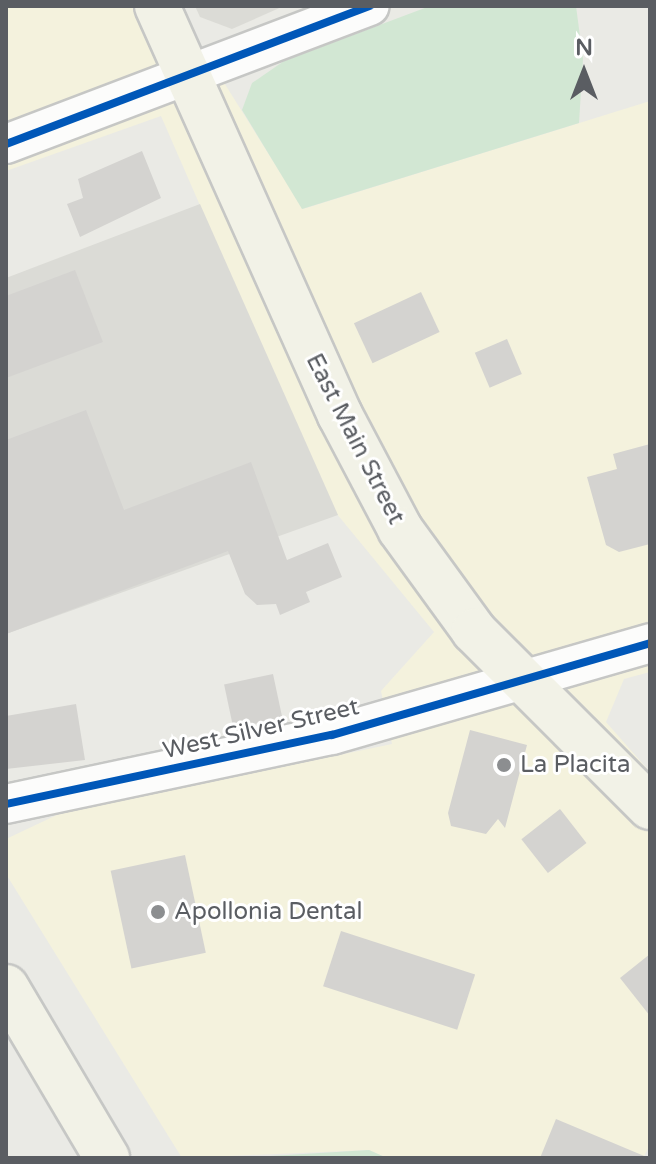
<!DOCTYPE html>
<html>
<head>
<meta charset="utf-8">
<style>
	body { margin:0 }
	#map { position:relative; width:656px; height:1164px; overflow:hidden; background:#eaeae5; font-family:"Varela Round",sans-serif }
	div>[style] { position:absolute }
	.commercial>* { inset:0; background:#f4f2dd }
	.industrial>* { inset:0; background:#dbdbd6 }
	.green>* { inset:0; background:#d2e7d3 }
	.building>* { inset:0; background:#d4d3d0; transform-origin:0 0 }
	.roads { filter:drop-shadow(2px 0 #c6c7c5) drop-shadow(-2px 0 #c6c7c5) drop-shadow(0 2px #c6c7c5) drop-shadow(0 -2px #c6c7c5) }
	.minor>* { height:38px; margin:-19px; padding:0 19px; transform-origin:19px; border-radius:19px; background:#fcfcfb }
	.primary>* { height:44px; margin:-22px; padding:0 22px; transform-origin:22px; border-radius:22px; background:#f2f2e7 }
	.cycleway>* { height:8px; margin:-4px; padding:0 4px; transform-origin:4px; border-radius:4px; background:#0057b8 }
	.dots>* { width:22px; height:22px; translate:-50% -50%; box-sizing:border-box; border:4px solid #fff; border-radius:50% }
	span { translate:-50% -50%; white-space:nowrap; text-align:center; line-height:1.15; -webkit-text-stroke:6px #fff; paint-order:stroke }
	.street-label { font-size:24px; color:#5a5d62 }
	.poi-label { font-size:24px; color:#5a5d62 }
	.left { translate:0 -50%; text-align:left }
	.frame { position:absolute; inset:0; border:8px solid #5a5d62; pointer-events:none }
	.north { position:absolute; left:544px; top:32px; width:80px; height:80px; -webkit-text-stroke:6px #fff; paint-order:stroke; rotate:0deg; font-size:22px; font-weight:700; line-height:32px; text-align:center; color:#5a5d62 }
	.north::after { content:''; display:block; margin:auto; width:28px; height:36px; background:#5a5d62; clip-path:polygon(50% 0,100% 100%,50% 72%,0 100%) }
</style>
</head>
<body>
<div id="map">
	<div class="commercial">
		<i style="clip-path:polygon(6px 6px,176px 6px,303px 209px,650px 101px,650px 672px,624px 679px,606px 722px,650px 772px,650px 1145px,643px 1158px,387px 1158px,369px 1150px,182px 1158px,6px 874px,6px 839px,61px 813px,392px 744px,381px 691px,434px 632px,332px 508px,161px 116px,6px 171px)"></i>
	</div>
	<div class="industrial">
		<i style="clip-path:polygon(195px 6px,284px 6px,232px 29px,200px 17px)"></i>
		<i style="clip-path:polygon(200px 204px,338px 515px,6px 634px,6px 278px)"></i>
	</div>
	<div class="green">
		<i style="clip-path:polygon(430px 6px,576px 6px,583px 59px,579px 123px,302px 209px,242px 110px,252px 83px,284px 61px)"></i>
		<i style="clip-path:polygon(369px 1150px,387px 1158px,239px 1158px)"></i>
	</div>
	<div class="building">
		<i style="clip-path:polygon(142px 151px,161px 198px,80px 237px,67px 204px,83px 198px,78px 179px)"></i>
		<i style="clip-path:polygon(75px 270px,103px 342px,6px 378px,6px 296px)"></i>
		<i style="left:421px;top:292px;width:44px;height:74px;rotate:65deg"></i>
		<i style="left:507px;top:339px;width:38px;height:35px;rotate:67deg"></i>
		<i style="clip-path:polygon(86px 410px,124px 510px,251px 462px,287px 560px,328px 543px,342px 577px,306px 592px,310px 602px,280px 615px,276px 604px,257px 605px,245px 594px,228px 551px,6px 634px,6px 440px)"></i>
		<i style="clip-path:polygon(650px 444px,650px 544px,619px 552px,606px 545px,587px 477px,617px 469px,613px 454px)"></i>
		<i style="left:273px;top:674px;width:45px;height:50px;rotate:78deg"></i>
		<i style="clip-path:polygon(76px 704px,85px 760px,6px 769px,6px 716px)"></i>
		<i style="clip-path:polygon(470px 730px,527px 745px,505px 828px,498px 819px,486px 834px,451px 826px,448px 813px)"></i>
		<i style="left:560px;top:809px;width:43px;height:49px;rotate:52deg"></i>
		<i style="left:185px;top:855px;width:100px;height:76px;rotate:78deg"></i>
		<i style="left:341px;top:931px;width:141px;height:58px;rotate:18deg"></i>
		<i style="clip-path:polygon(650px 954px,650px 1016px,620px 978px)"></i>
		<i style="clip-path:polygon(556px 1119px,649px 1158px,540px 1158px)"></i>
	</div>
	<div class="roads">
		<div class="minor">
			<i style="left:6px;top:144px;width:389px;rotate:-20.8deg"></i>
			<i style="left:6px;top:804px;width:333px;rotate:-12deg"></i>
			<i style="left:332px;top:735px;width:331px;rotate:-16.1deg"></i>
		</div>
		<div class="primary">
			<i style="left:157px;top:6px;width:448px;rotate:65.9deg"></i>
			<i style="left:340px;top:415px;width:129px;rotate:62.2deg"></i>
			<i style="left:400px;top:529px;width:126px;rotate:54deg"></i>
			<i style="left:474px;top:631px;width:249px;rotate:45deg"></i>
			<i style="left:6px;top:987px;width:199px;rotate:59.4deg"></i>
		</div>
	</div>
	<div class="cycleway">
		<i style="left:6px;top:144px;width:389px;rotate:-20.8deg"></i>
		<i style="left:6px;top:804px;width:333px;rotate:-12deg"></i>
		<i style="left:332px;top:735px;width:331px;rotate:-16.1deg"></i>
	</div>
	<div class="dots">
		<i style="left:504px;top:765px;background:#8c8e90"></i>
		<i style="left:158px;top:912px;background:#8c8e90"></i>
	</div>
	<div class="street-label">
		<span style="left:355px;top:439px;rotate:63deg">East Main Street</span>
		<span style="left:261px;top:729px;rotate:-13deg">West Silver Street</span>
	</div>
	<div class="poi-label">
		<span class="left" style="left:520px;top:765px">La Placita</span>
		<span class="left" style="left:174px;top:912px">Apollonia Dental</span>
	</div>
	<div class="frame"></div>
	<div class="north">N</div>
</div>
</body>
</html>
